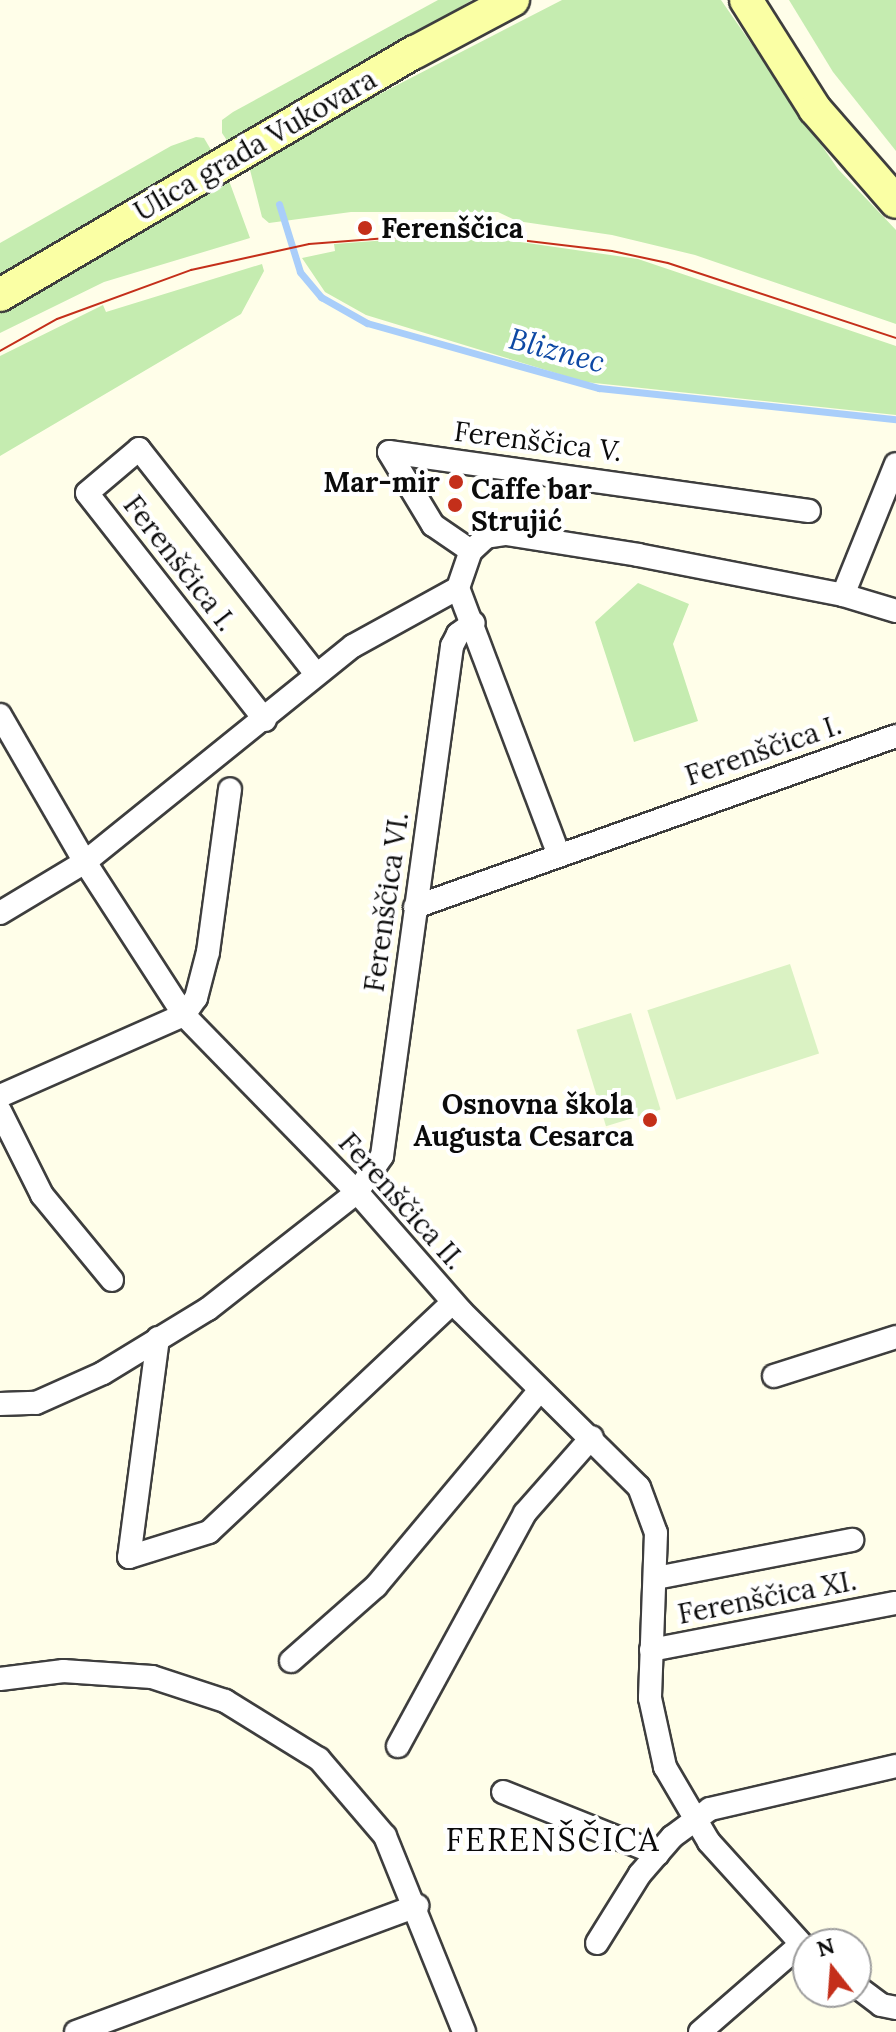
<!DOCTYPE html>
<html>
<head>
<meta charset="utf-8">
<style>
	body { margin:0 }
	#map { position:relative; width:896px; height:2032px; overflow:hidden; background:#fffee9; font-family:Lora,serif }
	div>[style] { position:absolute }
	.green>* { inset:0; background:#c5ecb0 }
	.pitch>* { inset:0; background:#daf2c3; transform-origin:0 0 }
	.stream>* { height:7px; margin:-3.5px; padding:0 3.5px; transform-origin:3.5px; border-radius:3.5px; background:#a9cefa }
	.roads { filter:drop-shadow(2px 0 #3e3e3e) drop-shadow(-2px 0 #3e3e3e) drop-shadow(0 2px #3e3e3e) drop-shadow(0 -2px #3e3e3e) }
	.street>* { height:22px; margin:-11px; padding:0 11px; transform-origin:11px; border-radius:11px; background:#fff }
	.secondary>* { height:32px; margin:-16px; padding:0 16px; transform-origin:16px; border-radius:16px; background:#faffa4 }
	.tram>* { height:2px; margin:-1px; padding:0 1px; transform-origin:1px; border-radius:1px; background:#c42f1a }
	.dots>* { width:22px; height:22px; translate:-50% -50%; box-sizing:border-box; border:4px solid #fff; border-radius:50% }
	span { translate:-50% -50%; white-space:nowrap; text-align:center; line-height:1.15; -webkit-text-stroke:8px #fff; paint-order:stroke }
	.street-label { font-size:28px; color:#0b0b0b }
	.poi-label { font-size:28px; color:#0b0b0b; font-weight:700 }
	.left { translate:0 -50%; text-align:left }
	.right { translate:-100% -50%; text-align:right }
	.water-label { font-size:30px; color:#0d48a4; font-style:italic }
	.quarter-label { font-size:32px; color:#0b0b0b; letter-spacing:2px }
	.north { position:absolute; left:792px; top:1928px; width:80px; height:80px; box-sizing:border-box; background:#fff; border:2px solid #9d9d9d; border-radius:50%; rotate:343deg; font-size:22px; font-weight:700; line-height:32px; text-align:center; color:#0b0b0b }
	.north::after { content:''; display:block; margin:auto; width:28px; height:36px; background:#c42f1a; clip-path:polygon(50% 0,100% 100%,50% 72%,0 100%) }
</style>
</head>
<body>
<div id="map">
	<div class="green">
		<i style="clip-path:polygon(438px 0,472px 0,230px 145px,222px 133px,222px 120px,233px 112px)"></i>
		<i style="clip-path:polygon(562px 0,721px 0,838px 169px,896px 230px,896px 324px,695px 255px,612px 235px,517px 221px,498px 212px,351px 212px,269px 223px,262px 217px,248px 162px)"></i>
		<i style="clip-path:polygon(789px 0,896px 0,896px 151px,833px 72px)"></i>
		<i style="clip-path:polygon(196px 137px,204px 138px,214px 155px,0 280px,0 243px,171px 146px)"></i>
		<i style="clip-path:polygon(228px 178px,250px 238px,104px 282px,0 333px,0 311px)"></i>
		<i style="clip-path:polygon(415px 238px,507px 240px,638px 259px,896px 346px,896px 415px,585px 382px,366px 315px,325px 292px,302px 258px,335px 251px,334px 244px)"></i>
		<i style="clip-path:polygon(262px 264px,264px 271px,241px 314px,0 456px,0 356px,103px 305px,106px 312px)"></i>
		<i style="clip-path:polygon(638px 583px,689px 604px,673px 644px,698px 721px,634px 742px,595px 622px)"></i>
	</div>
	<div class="pitch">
		<i style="left:790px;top:964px;width:94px;height:150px;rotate:72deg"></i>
		<i style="left:631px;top:1013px;width:101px;height:57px;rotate:73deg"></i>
	</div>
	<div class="stream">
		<i style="left:279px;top:204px;width:71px;rotate:72.8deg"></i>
		<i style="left:300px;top:272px;width:33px;rotate:50deg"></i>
		<i style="left:321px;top:297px;width:53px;rotate:29.5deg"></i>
		<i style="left:367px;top:323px;width:241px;rotate:15.7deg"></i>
		<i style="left:599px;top:388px;width:299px;rotate:6deg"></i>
	</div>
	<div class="roads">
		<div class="street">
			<i style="left:471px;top:551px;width:46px;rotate:-145.6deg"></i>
			<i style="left:433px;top:525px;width:85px;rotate:-121.1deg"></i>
			<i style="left:389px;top:452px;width:424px;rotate:8deg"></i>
			<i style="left:458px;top:588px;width:282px;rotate:69.3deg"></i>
			<i style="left:843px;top:595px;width:141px;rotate:-68deg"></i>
			<i style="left:0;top:715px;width:170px;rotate:60deg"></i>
			<i style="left:85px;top:862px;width:182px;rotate:57.1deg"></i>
			<i style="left:184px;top:1015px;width:248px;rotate:45.7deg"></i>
			<i style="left:357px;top:1192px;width:158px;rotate:48.8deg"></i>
			<i style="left:461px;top:1311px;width:250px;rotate:44.7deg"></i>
			<i style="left:639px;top:1487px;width:49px;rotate:69.7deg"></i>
			<i style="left:656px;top:1533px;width:165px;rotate:92.1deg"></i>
			<i style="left:650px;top:1698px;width:71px;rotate:77.7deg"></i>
			<i style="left:665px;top:1767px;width:87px;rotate:59.6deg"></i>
			<i style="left:709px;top:1842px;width:147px;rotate:47.8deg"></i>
			<i style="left:265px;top:720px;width:288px;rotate:-128.1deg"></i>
			<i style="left:87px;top:493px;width:68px;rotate:-40.2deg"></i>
			<i style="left:139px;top:449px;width:285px;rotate:51.8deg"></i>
			<i style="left:415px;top:907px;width:510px;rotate:-19.57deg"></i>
			<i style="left:0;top:913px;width:99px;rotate:-31deg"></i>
			<i style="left:85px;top:862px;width:344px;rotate:-38.9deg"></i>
			<i style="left:353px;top:646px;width:120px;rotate:-28.9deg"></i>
			<i style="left:458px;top:588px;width:39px;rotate:-71deg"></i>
			<i style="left:471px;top:551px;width:21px;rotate:-43deg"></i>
			<i style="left:486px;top:537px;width:20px;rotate:-9deg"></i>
			<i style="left:506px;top:534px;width:134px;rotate:9deg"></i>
			<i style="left:638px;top:555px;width:209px;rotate:11deg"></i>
			<i style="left:843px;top:595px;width:55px;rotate:16.8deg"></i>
			<i style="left:0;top:1096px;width:201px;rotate:-23.8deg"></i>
			<i style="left:184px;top:1015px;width:21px;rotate:-55deg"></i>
			<i style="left:196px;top:998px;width:48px;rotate:-75.4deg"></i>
			<i style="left:208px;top:952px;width:164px;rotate:-82.3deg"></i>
			<i style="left:0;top:1111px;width:94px;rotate:63.4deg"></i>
			<i style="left:42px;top:1195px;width:110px;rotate:50.5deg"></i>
			<i style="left:158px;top:1338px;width:221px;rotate:97.5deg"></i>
			<i style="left:129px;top:1557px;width:84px;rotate:-17.4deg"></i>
			<i style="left:209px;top:1532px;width:335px;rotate:-43.3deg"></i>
			<i style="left:774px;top:1376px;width:128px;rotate:-17.7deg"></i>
			<i style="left:0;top:1404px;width:36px;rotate:-2deg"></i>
			<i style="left:36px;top:1403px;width:73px;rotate:-24.1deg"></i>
			<i style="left:103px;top:1373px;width:123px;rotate:-31.4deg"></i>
			<i style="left:208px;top:1309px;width:189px;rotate:-38.1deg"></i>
			<i style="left:357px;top:1192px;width:44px;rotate:-55.2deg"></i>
			<i style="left:382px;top:1156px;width:515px;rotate:-82.18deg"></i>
			<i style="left:452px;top:646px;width:13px;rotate:-63deg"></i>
			<i style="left:458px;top:634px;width:19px;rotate:-35deg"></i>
			<i style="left:656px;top:1578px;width:200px;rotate:-11deg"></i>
			<i style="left:651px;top:1650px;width:249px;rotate:-10.9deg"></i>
			<i style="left:291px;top:1661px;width:113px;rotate:-41.4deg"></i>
			<i style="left:376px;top:1586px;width:254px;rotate:-50.1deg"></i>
			<i style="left:0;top:1679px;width:64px;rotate:-7.2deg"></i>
			<i style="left:63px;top:1671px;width:89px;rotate:3.9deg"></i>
			<i style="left:152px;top:1677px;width:77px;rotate:18.2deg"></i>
			<i style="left:225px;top:1701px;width:110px;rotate:31.7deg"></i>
			<i style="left:319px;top:1759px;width:101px;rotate:49.4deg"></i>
			<i style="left:385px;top:1836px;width:211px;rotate:68deg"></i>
			<i style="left:398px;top:1746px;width:265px;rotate:-61.4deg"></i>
			<i style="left:525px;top:1513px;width:101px;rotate:-48.6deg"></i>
			<i style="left:503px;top:1792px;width:167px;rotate:21.8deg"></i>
			<i style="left:597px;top:1943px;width:81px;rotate:-58.1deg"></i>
			<i style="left:640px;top:1874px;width:49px;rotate:-49.1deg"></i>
			<i style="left:672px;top:1837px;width:47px;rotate:-36.4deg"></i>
			<i style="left:710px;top:1809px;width:191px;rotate:-13deg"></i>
			<i style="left:856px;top:1986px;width:31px;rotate:37deg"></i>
			<i style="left:881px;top:2005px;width:15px;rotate:11deg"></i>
			<i style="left:76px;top:2032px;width:364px;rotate:-20.3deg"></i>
			<i style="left:700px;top:2032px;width:133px;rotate:-41deg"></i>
		</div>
		<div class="secondary">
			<i style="left:746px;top:0;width:129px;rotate:57.7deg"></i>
			<i style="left:815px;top:109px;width:123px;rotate:48.9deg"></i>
			<i style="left:0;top:295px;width:481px;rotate:-30.4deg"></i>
			<i style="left:415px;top:52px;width:111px;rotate:-28deg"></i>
		</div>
	</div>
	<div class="tram">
		<i style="left:0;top:351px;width:65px;rotate:-29.3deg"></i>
		<i style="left:57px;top:319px;width:143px;rotate:-20.1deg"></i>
		<i style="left:191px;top:270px;width:121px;rotate:-12.4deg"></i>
		<i style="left:309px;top:244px;width:105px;rotate:-4.4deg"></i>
		<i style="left:414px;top:236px;width:72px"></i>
		<i style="left:486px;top:236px;width:127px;rotate:6.8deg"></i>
		<i style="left:612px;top:251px;width:57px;rotate:12.1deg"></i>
		<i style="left:668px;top:263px;width:240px;rotate:18.2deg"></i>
	</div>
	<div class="dots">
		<i style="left:365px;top:228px;background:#c42f1a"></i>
		<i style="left:456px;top:482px;background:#c42f1a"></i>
		<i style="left:455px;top:505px;background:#c42f1a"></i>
		<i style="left:650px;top:1120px;background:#c42f1a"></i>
	</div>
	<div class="street-label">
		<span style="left:255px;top:145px;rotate:-30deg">Ulica grada Vukovara</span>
		<span style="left:538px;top:441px;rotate:7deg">Ferenščica V.</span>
		<span style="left:180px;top:563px;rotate:52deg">Ferenščica I.</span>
		<span style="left:763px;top:750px;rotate:-19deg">Ferenščica I.</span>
		<span style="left:386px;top:902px;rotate:-82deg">Ferenščica VI.</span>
		<span style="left:402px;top:1201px;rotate:48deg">Ferenščica II.</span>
		<span style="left:767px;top:1597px;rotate:-11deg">Ferenščica XI.</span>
	</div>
	<div class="poi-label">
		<span class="left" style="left:381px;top:228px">Ferenščica</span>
		<span class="right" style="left:440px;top:482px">Mar-mir</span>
		<span class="left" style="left:471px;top:505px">Caffe bar<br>Strujić</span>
		<span class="right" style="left:634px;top:1120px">Osnovna škola<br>Augusta Cesarca</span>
	</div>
	<div class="water-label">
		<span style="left:557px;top:350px;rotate:15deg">Bliznec</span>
	</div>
	<div class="quarter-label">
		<span style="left:553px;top:1840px">FERENŠČICA</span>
	</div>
	<div class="north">N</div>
</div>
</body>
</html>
